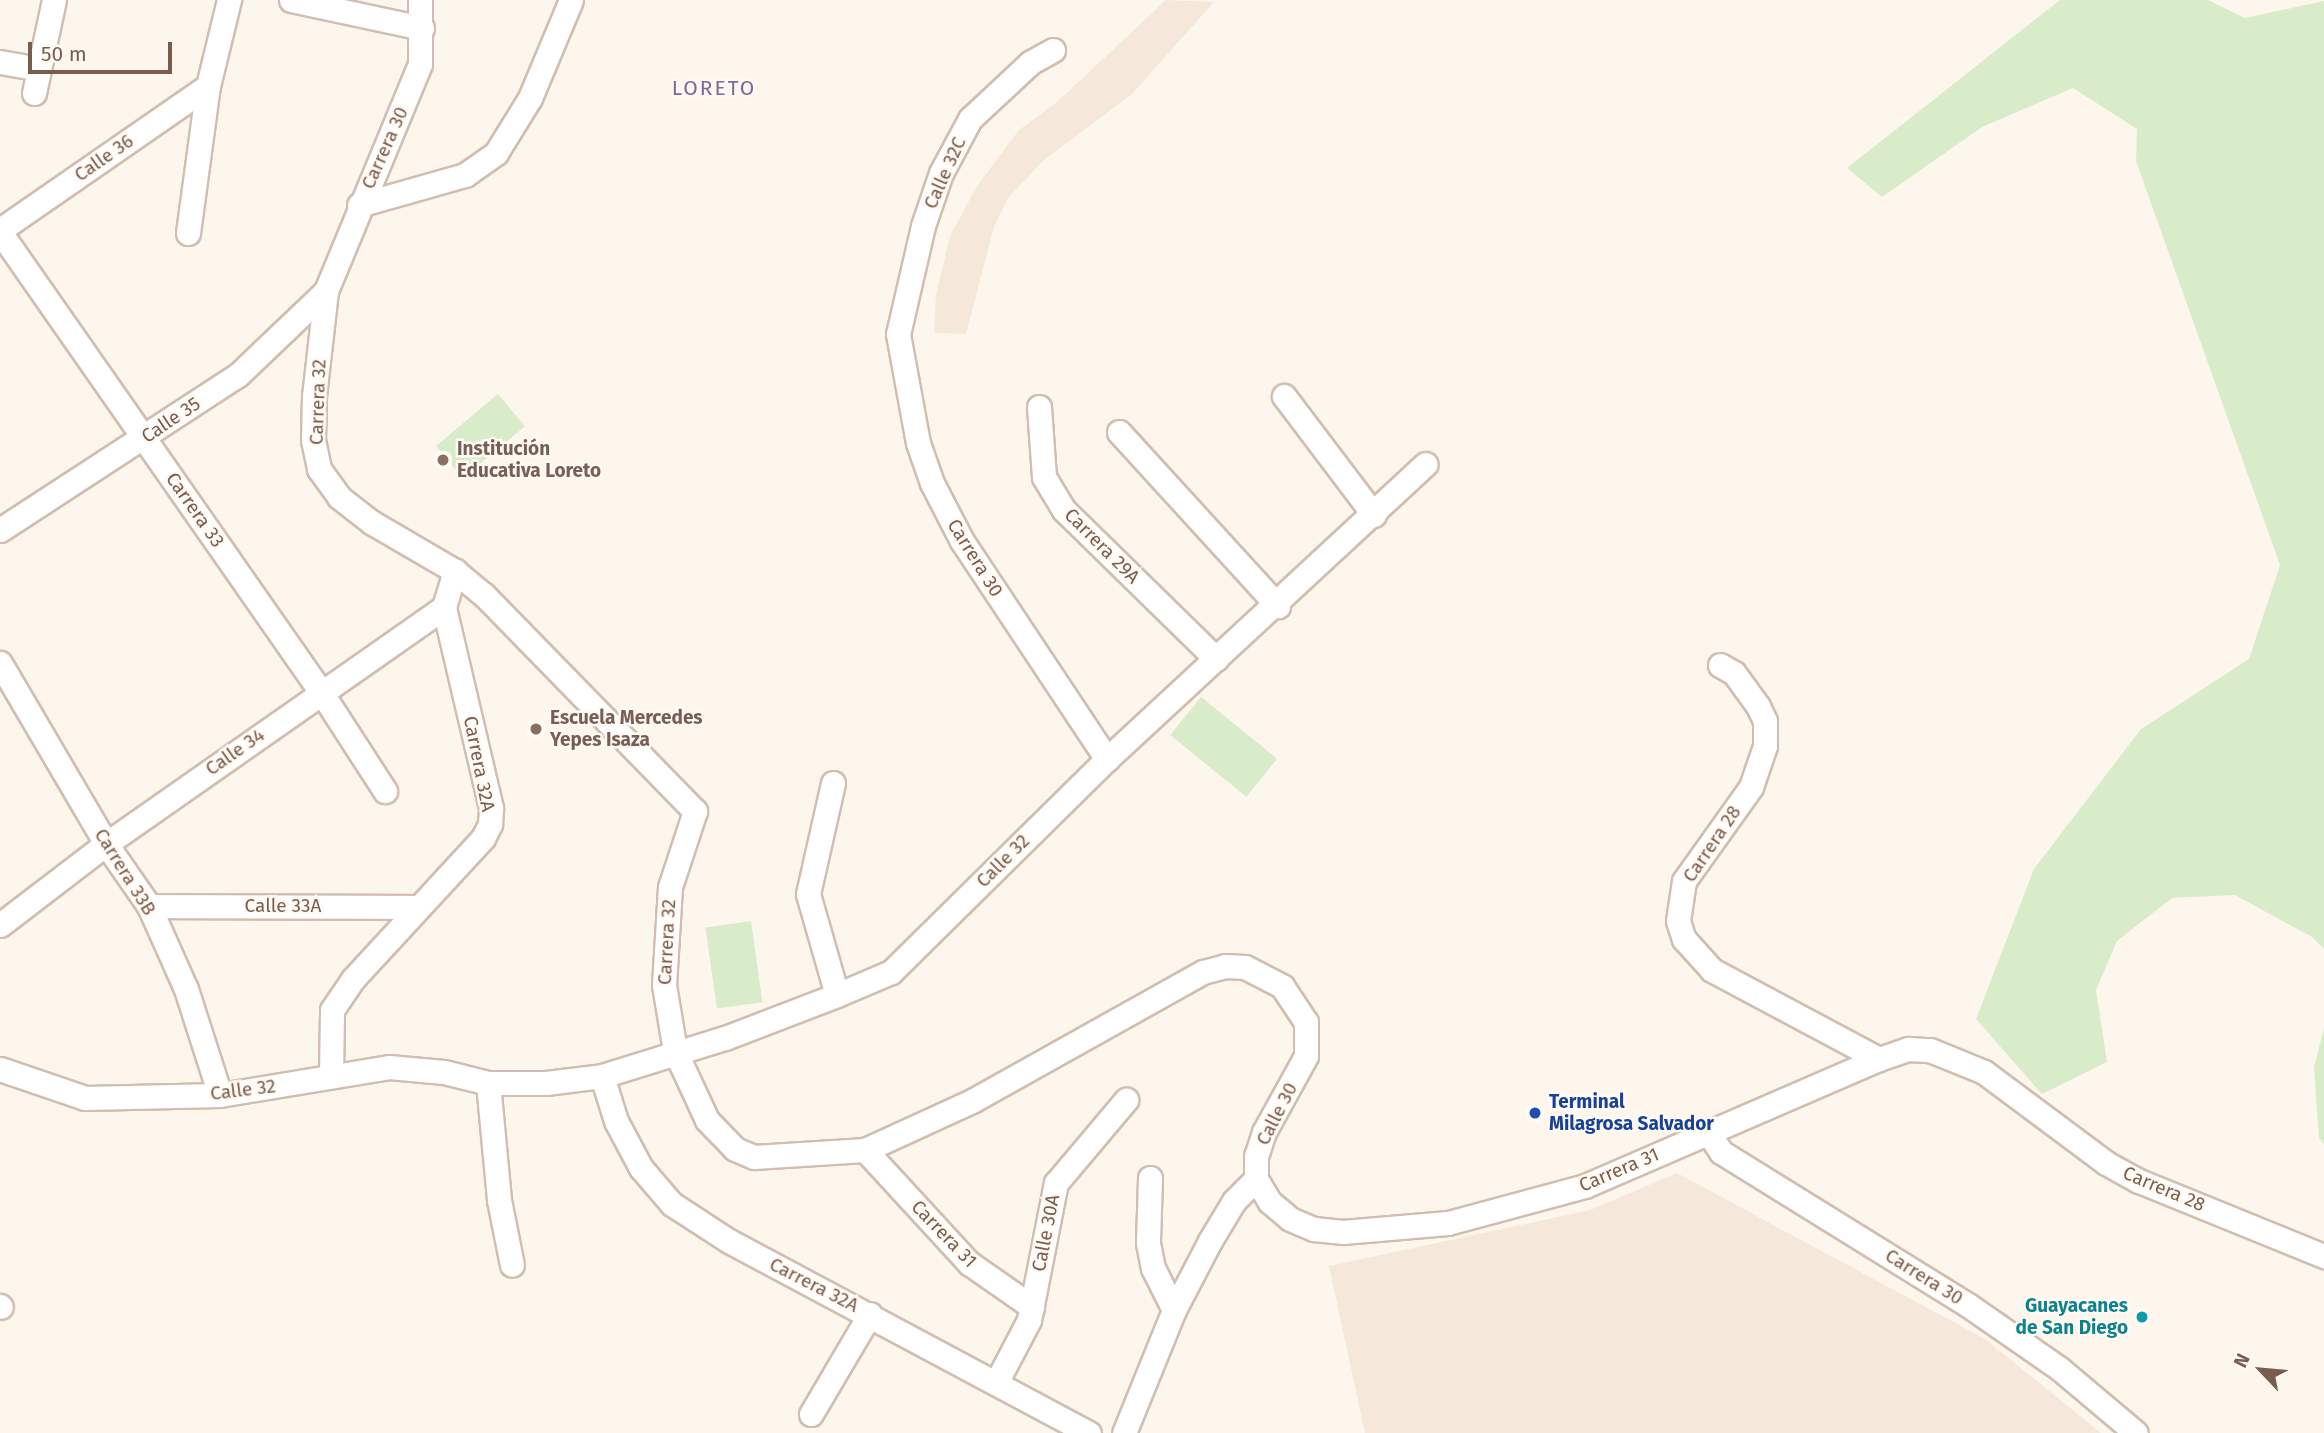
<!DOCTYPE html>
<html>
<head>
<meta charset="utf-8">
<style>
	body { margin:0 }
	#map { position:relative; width:2324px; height:1433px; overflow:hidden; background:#fdf6ec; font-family:"Fira Sans",sans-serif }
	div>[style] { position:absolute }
	.residential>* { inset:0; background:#f5e8da }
	.green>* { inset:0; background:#d8ecc9; transform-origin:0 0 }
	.roads { filter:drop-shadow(2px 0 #d1beb0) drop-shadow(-2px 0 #d1beb0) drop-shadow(0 2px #d1beb0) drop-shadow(0 -2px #d1beb0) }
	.minor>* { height:23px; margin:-11.5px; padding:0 11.5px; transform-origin:11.5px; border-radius:11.5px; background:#fff }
	.dots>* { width:19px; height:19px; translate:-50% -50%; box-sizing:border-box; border:4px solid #fffaf3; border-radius:50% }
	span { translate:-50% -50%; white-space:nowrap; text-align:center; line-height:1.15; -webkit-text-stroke:5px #fffaf3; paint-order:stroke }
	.street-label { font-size:19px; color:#7a5c4d }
	.education-label { font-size:19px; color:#785e54; font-weight:700 }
	.left { translate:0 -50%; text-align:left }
	.transit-label { font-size:19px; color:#164399; font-weight:700 }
	.culture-label { font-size:19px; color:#0d838f; font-weight:700 }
	.right { translate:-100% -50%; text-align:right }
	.neighbourhood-label { font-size:21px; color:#846695; letter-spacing:2px }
	.north { position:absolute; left:2226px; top:1335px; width:70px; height:70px; -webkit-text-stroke:5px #fffaf3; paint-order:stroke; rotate:296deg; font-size:19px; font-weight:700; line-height:28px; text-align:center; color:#7a5c4d }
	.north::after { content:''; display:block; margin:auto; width:24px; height:32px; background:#7a5c4d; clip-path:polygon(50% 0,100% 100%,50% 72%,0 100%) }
	.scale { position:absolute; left:28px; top:42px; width:144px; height:32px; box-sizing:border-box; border:4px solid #7a5c4d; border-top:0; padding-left:9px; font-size:21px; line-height:24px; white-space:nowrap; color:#7a5c4d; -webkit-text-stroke:5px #fffaf3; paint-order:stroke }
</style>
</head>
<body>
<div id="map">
	<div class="residential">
		<i style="clip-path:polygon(1166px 0,1214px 2px,1132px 94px,1044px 160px,1008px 198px,994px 227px,966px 334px,934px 333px,936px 295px,950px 236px,977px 186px,1019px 130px,1057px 102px)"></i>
		<i style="clip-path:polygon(1677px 1173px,1985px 1339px,2101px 1433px,1365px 1433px,1329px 1266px,1590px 1210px)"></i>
	</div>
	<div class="green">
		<i style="clip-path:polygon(2060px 0,2208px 0,2245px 18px,2324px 1px,2324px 949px,2312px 937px,2235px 895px,2172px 898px,2117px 941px,2096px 990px,2107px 1062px,2042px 1094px,1976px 1019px,2034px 869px,2141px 729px,2249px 659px,2280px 565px,2136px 161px,2137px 129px,2073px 88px,1982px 127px,1882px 197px,1847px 168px)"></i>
		<i style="left:498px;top:394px;width:42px;height:81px;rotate:50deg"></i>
		<i style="left:1201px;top:697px;width:98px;height:49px;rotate:39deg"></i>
		<i style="left:751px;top:921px;width:82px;height:46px;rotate:82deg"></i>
		<i style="clip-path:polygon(2324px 1028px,2324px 1144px,2319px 1138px,2314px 1068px)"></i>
	</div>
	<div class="roads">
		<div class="minor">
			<i style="left:291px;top:0;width:134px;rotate:12.1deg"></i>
			<i style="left:420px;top:0;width:64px;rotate:90deg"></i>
			<i style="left:420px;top:64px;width:246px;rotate:112.5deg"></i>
			<i style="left:326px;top:291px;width:106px;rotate:96.5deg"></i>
			<i style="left:314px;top:396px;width:44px;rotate:91.3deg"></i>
			<i style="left:313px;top:440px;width:30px;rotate:78deg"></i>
			<i style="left:319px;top:469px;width:34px;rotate:54deg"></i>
			<i style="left:339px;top:497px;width:41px;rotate:38deg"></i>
			<i style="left:371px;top:522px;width:97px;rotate:30.3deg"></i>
			<i style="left:455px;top:571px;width:38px;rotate:40deg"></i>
			<i style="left:484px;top:595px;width:302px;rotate:45.7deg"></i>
			<i style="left:695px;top:811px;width:80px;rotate:108.2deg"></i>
			<i style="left:670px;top:887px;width:98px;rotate:93.5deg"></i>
			<i style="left:664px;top:985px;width:67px;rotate:80.5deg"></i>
			<i style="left:675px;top:1051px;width:76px;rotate:65.1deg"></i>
			<i style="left:707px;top:1120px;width:40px;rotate:46deg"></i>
			<i style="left:735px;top:1149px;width:21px;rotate:23deg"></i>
			<i style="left:754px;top:1157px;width:111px;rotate:-3.6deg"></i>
			<i style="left:865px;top:1150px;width:118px;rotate:-24.6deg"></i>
			<i style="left:972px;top:1101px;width:265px;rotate:-29.2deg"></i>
			<i style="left:1203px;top:972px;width:23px;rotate:-15deg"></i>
			<i style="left:1225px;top:966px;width:20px;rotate:3deg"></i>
			<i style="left:1245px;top:967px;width:42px;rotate:27.2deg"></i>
			<i style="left:1282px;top:986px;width:43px;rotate:56.3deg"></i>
			<i style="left:1306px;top:1022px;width:34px;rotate:90deg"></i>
			<i style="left:1306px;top:1056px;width:87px;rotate:118.9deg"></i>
			<i style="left:1264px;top:1132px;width:25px;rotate:108deg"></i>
			<i style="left:1256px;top:1156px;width:23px;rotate:90deg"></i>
			<i style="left:1256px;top:1179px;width:31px;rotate:135deg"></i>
			<i style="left:1234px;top:1201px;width:47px;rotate:121deg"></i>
			<i style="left:1210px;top:1241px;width:78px;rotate:117.6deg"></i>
			<i style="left:1174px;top:1310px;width:133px;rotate:112.1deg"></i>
			<i style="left:1053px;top:50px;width:26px;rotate:151deg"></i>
			<i style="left:1030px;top:63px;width:82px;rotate:137deg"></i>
			<i style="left:970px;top:119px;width:61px;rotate:118.2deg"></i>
			<i style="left:941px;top:173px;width:56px;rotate:108.8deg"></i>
			<i style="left:923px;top:226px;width:111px;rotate:103deg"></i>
			<i style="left:898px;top:334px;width:111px;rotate:79.6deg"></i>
			<i style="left:918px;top:443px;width:42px;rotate:70.7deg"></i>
			<i style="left:932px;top:483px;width:65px;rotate:62.7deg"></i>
			<i style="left:962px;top:541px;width:262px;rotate:56.4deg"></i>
			<i style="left:0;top:62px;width:39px;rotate:10deg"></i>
			<i style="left:34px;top:93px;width:95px;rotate:-77.9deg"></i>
			<i style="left:359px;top:205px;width:110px;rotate:-15.8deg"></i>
			<i style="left:465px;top:175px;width:38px;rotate:-35deg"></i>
			<i style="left:496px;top:153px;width:65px;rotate:-58.3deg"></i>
			<i style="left:530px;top:98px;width:106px;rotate:-67.3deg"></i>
			<i style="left:0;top:230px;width:253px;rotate:-34.7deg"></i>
			<i style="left:0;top:232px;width:561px;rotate:55.09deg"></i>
			<i style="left:321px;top:692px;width:118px;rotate:57.1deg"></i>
			<i style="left:188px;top:233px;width:148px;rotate:-82.3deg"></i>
			<i style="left:208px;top:86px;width:89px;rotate:-76.3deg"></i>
			<i style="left:1284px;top:396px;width:149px;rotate:52.9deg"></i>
			<i style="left:1039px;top:407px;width:70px;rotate:85.9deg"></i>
			<i style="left:1044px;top:477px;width:39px;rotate:59deg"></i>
			<i style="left:1064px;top:510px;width:213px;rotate:44.4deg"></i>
			<i style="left:1119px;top:432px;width:236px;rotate:47.6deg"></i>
			<i style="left:0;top:530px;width:284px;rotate:-33.1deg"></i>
			<i style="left:238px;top:375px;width:122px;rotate:-43.7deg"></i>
			<i style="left:0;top:663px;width:210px;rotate:59.6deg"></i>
			<i style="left:106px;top:844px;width:75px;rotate:55.3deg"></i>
			<i style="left:149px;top:906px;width:91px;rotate:66deg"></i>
			<i style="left:186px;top:989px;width:111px;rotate:72.2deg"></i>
			<i style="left:1720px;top:665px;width:16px;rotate:30deg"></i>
			<i style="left:1734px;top:673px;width:41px;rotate:54deg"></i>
			<i style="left:1758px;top:706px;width:17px;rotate:65deg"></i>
			<i style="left:1765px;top:721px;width:25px;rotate:90deg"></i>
			<i style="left:1765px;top:746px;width:43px;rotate:108.9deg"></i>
			<i style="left:1751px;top:787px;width:115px;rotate:125.5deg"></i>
			<i style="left:1684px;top:881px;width:40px;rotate:98.5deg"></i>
			<i style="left:1678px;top:921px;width:19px;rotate:72deg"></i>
			<i style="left:1684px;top:939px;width:42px;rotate:47.9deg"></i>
			<i style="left:1712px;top:970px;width:189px;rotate:28.1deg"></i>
			<i style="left:833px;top:783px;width:114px;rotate:102.7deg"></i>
			<i style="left:808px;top:894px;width:105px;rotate:74deg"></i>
			<i style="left:149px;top:906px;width:268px;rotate:0.2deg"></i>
			<i style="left:0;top:925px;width:133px;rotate:-37.4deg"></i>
			<i style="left:106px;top:844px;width:413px;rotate:-35deg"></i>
			<i style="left:444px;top:607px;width:38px;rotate:-73deg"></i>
			<i style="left:0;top:1069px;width:90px;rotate:18.8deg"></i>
			<i style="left:85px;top:1098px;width:135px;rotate:-1.3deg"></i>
			<i style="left:220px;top:1095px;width:171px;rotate:-9.4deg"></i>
			<i style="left:389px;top:1067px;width:55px;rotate:5.2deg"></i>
			<i style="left:444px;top:1072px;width:45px;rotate:14deg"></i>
			<i style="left:488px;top:1083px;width:58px"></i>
			<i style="left:546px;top:1083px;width:56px;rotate:-7.1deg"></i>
			<i style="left:602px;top:1076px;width:129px;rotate:-17.2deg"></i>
			<i style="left:725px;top:1038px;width:120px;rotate:-21deg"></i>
			<i style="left:837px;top:995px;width:59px;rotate:-23.1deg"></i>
			<i style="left:891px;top:972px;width:303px;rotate:-44.6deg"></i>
			<i style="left:1107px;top:759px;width:434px;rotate:-42.8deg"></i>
			<i style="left:331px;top:1076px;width:66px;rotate:-89.1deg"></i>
			<i style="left:332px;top:1010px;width:37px;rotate:-56deg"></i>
			<i style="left:353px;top:979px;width:192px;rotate:-47.3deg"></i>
			<i style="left:483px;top:838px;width:16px;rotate:-63deg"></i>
			<i style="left:490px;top:824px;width:16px;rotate:-86deg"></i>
			<i style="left:491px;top:808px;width:206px;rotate:-103.2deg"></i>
			<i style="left:602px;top:1076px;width:47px;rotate:72.7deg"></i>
			<i style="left:616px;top:1121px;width:53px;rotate:62deg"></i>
			<i style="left:641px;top:1168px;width:48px;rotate:49.3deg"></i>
			<i style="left:672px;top:1204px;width:68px;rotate:33deg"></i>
			<i style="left:729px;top:1241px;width:408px;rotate:28.1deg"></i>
			<i style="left:488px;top:1083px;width:118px;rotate:84.6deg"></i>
			<i style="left:499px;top:1200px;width:66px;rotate:78.7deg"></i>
			<i style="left:1707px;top:1131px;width:25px;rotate:56deg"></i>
			<i style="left:1721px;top:1152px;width:291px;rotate:31.8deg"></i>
			<i style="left:1968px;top:1305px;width:112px;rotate:34.8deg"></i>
			<i style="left:2060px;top:1369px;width:99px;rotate:40.1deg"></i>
			<i style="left:865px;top:1150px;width:154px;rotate:47.4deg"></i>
			<i style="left:969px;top:1263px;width:77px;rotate:34.9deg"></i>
			<i style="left:1150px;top:1178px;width:65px;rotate:91.8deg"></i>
			<i style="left:1148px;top:1243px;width:25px;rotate:79deg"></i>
			<i style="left:1153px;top:1268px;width:47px;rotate:63.4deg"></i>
			<i style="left:1256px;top:1179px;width:27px;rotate:59deg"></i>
			<i style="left:1270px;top:1202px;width:26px;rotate:40deg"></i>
			<i style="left:1290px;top:1219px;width:26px;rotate:23deg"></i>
			<i style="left:1314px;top:1229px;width:29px;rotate:6deg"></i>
			<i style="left:1343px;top:1232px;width:105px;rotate:-4.9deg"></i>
			<i style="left:1448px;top:1223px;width:142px;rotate:-15.1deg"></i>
			<i style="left:1585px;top:1186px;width:320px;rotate:-23.4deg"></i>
			<i style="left:1879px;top:1059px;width:31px;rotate:-19deg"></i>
			<i style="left:1908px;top:1049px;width:22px;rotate:3deg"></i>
			<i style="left:1930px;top:1050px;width:58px;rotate:22.2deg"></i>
			<i style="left:1984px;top:1072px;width:152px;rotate:36.7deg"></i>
			<i style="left:2106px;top:1163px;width:38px;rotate:29deg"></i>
			<i style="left:2139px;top:1181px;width:200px;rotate:22.1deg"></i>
			<i style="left:0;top:1306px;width:1px;rotate:45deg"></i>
			<i style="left:996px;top:1383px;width:71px;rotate:-62.4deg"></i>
			<i style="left:1029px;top:1320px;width:140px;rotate:-78.9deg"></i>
			<i style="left:1056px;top:1183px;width:109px;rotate:-49.9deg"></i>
			<i style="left:811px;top:1414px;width:116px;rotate:-59.5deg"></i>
		</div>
	</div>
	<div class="dots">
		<i style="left:443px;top:460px;background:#8d6e63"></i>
		<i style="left:536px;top:729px;background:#8d6e63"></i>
		<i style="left:1535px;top:1113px;background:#1a4fb4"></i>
		<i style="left:2142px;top:1317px;background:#0f9aa8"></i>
	</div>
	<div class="street-label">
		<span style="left:385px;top:148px;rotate:-66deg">Carrera 30</span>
		<span style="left:104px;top:158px;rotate:-35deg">Calle 36</span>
		<span style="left:945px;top:173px;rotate:-66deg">Calle 32C</span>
		<span style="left:318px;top:402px;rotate:-88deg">Carrera 32</span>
		<span style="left:171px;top:420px;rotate:-34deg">Calle 35</span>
		<span style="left:195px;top:510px;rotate:55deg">Carrera 33</span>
		<span style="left:1102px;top:546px;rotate:45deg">Carrera 29A</span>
		<span style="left:975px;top:558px;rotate:58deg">Carrera 30</span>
		<span style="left:235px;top:752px;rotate:-35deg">Calle 34</span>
		<span style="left:479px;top:764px;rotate:79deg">Carrera 32A</span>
		<span style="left:1712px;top:844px;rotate:-56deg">Carrera 28</span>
		<span style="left:1003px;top:861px;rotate:-45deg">Calle 32</span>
		<span style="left:125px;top:872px;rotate:58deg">Carrera 33B</span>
		<span style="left:283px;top:906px">Calle 33A</span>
		<span style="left:667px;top:942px;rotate:-87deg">Carrera 32</span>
		<span style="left:243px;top:1090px;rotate:-7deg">Calle 32</span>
		<span style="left:1277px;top:1114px;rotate:-63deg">Calle 30</span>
		<span style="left:1619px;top:1170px;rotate:-23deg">Carrera 31</span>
		<span style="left:2164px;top:1189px;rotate:23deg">Carrera 28</span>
		<span style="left:1046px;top:1233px;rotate:-79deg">Calle 30A</span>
		<span style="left:944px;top:1234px;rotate:46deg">Carrera 31</span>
		<span style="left:1924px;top:1277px;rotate:32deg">Carrera 30</span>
		<span style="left:814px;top:1285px;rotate:27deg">Carrera 32A</span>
	</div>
	<div class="education-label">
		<span class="left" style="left:457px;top:460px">Institución<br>Educativa Loreto</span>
		<span class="left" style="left:550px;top:729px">Escuela Mercedes<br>Yepes Isaza</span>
	</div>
	<div class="transit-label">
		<span class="left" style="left:1549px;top:1113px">Terminal<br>Milagrosa Salvador</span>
	</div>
	<div class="culture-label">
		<span class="right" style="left:2128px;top:1317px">Guayacanes<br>de San Diego</span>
	</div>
	<div class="neighbourhood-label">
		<span style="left:714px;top:88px">LORETO</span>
	</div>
	<div class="north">N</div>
	<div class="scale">50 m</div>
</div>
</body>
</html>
